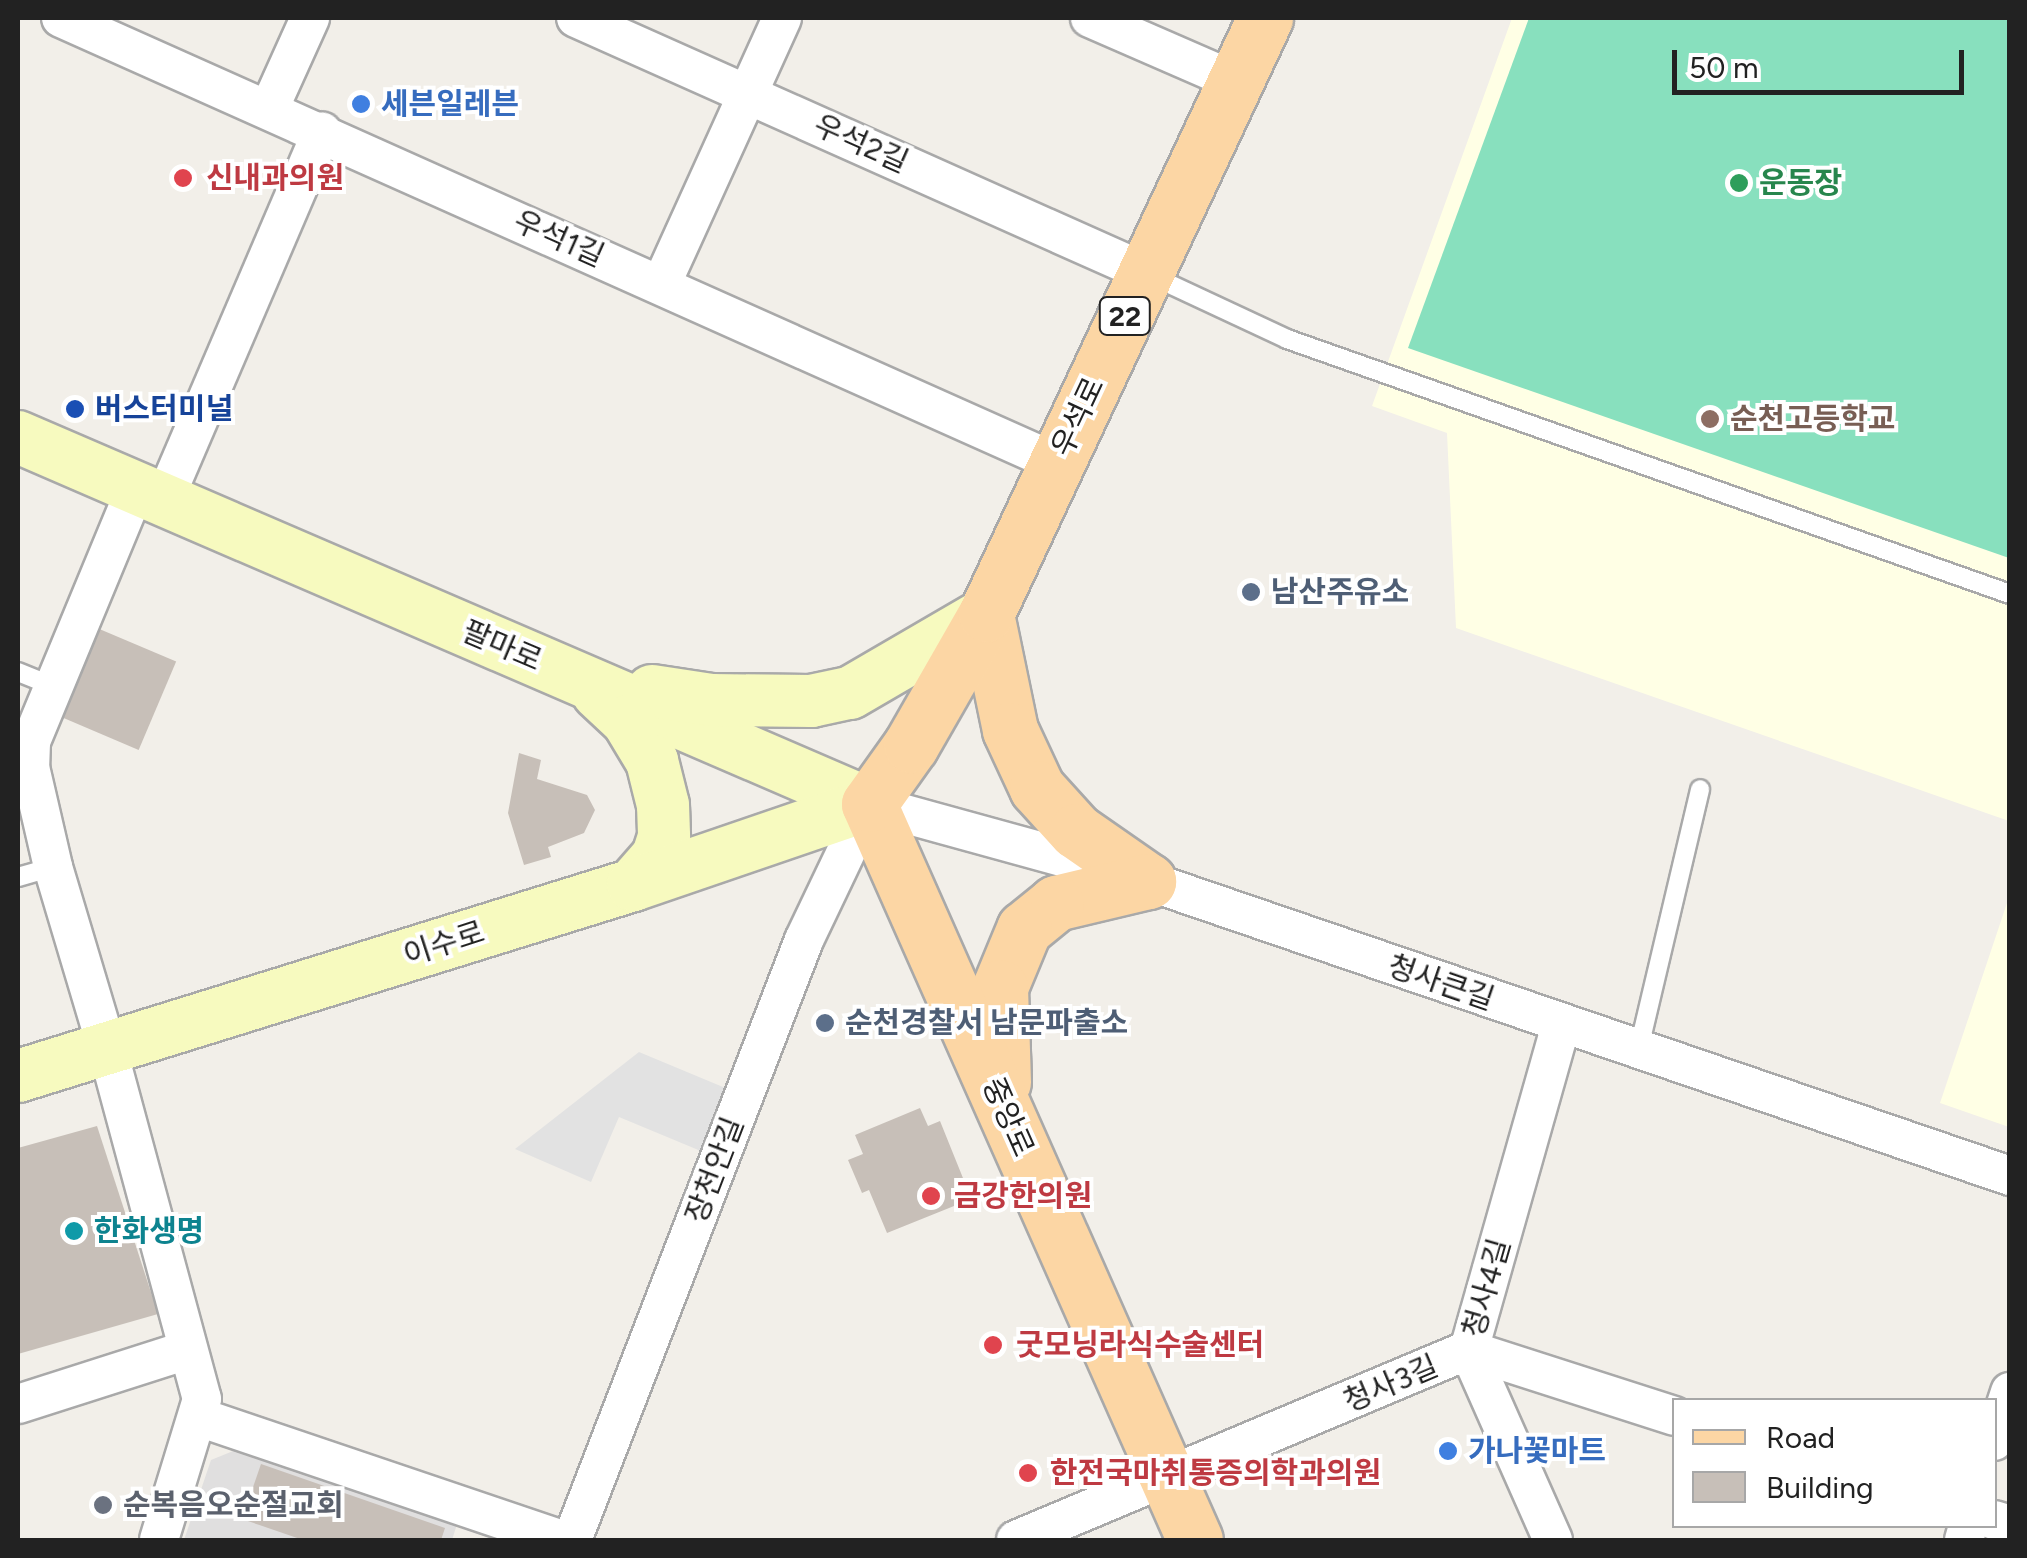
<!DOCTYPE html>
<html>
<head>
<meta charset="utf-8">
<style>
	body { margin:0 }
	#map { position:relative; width:2027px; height:1558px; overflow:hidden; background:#f2efe9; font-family:Figtree,"Noto Sans KR",sans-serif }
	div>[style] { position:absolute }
	.residential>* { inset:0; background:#e0dfdf }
	.education>* { inset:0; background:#ffffe5 }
	.pitch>* { inset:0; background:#88e0be }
	.parking>* { inset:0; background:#e2e2e2 }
	.building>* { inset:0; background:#c7bfb8; transform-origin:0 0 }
	.roads { filter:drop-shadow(2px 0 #a9a9a9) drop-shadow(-2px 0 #a9a9a9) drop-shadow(0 2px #a9a9a9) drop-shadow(0 -2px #a9a9a9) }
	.service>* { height:18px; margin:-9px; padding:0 9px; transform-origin:9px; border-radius:9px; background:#fff }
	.minor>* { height:38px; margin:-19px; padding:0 19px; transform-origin:19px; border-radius:19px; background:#fff }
	.secondary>* { height:52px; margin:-26px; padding:0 26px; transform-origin:26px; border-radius:26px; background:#f7fabf }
	.primary>* { height:55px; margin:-27.5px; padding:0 27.5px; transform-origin:27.5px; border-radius:27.5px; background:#fcd6a4 }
	.dots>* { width:28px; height:28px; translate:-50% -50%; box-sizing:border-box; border:5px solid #fff; border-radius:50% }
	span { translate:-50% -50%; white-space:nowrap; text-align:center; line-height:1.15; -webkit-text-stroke:8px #fff; paint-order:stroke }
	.shield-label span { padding:2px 8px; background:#fff; border:2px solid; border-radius:8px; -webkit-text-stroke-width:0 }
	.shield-label { font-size:28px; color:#222; font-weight:700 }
	.shop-label { font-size:30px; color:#366cbe; font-weight:700 }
	.left { translate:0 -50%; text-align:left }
	.street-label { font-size:30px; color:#222 }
	.health-label { font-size:30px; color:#be3a42; font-weight:700 }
	.leisure-label { font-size:30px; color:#27864d; font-weight:700 }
	.transit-label { font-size:30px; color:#164399; font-weight:700 }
	.education-label { font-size:30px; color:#785e54; font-weight:700 }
	.service-label { font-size:30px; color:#4e5e75; font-weight:700 }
	.culture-label { font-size:30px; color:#0d838f; font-weight:700 }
	.worship-label { font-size:30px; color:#5b616d; font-weight:700 }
	.frame { position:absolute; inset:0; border:20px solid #222; pointer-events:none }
	.legend { position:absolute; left:1672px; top:1398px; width:325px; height:130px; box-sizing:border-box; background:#fff; border:2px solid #a7a7a7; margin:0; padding:12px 18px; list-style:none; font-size:30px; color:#222 }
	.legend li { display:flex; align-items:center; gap:20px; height:50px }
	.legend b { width:50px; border:2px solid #a7a7a7 }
	.scale { position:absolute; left:1672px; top:50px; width:292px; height:45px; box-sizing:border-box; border:5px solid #222; border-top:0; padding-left:12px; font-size:30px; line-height:35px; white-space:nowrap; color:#222; -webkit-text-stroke:8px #fff; paint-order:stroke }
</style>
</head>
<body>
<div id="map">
	<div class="residential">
		<i style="clip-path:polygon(243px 1447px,458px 1521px,452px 1540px,184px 1540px,211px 1460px)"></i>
	</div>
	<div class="education">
		<i style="clip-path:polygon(1512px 18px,2009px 18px,2009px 821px,1456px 628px,1447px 433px,1372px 406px)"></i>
		<i style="clip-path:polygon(2009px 897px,2009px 1127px,1940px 1103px)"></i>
	</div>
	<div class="pitch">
		<i style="clip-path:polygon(1529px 18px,2009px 18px,2009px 558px,1408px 348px)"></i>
	</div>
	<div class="parking">
		<i style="clip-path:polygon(639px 1052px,735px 1092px,708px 1154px,619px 1117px,591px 1182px,515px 1149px)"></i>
	</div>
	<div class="building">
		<i style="left:97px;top:628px;width:86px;height:96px;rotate:23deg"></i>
		<i style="clip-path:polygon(519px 753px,541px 760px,537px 779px,587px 795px,595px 810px,584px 833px,548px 847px,551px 857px,524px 865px,508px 813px)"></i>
		<i style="clip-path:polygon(920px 1108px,928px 1126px,940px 1121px,967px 1188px,954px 1193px,959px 1204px,887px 1233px,869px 1190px,862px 1193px,848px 1160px,863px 1154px,855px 1135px)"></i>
		<i style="clip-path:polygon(97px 1126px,158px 1314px,18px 1354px,18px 1148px)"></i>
		<i style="clip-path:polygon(261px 1464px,445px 1528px,441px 1540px,303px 1540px,242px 1519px)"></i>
	</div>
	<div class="roads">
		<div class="service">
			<i style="left:1150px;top:275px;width:151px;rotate:25deg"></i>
			<i style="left:1287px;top:339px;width:767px;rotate:19.43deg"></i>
			<i style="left:18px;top:672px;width:38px;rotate:22deg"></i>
			<i style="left:18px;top:877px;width:36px;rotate:-16deg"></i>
			<i style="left:1638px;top:1052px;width:270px;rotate:-76.7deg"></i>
		</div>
		<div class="minor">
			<i style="left:61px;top:18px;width:1091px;rotate:24.07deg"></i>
			<i style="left:576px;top:18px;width:623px;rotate:24.06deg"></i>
			<i style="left:1090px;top:18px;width:158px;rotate:23.5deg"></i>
			<i style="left:269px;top:109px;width:100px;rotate:-65.7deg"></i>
			<i style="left:661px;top:285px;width:293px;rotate:-65.6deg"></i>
			<i style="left:136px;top:488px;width:275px;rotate:112.5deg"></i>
			<i style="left:31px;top:742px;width:25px;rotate:92deg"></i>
			<i style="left:30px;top:767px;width:103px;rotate:77deg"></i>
			<i style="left:53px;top:867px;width:192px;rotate:73.4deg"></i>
			<i style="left:108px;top:1051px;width:360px;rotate:74.9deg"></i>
			<i style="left:202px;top:1399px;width:147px;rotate:107deg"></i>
			<i style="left:164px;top:500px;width:401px;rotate:-66.8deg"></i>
			<i style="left:18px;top:1404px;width:177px;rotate:-17.7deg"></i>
			<i style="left:199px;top:1417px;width:384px;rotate:18.7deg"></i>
			<i style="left:1994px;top:1441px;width:52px;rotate:-71.9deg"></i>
			<i style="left:1994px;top:1520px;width:17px;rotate:17deg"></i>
			<i style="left:572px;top:1540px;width:643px;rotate:-68.86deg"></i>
			<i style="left:804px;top:940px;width:151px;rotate:-64.5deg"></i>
			<i style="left:869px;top:804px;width:289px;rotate:15.4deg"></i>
			<i style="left:1148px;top:881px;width:911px;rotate:18.89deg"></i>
			<i style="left:1016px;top:1540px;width:491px;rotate:-22.8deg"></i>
			<i style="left:1469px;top:1350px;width:215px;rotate:17.8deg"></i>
			<i style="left:1553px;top:1540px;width:208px;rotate:-113.9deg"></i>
			<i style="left:1469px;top:1350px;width:338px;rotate:-74.2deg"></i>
			<i style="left:1964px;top:1540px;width:15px;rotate:-74deg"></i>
		</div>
		<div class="secondary">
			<i style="left:18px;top:437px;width:927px;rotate:23.33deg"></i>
			<i style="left:652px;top:691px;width:60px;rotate:8.7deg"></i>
			<i style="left:711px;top:700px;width:100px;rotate:0.6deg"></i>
			<i style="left:811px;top:701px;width:40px;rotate:-12deg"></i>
			<i style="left:850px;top:693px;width:157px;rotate:-30.2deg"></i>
			<i style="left:598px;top:693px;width:41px;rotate:43deg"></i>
			<i style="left:628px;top:721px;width:47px;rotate:59deg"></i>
			<i style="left:652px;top:761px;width:45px;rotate:76deg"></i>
			<i style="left:663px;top:805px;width:32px;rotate:88deg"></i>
			<i style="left:664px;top:837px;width:20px;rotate:108deg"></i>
			<i style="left:658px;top:856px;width:38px;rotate:131deg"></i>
			<i style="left:18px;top:1076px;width:644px;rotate:-17.25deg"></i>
			<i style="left:633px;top:885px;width:250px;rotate:-18.9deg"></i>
		</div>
		<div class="primary">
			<i style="left:986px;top:614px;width:118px;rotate:78.3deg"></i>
			<i style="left:1010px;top:730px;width:64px;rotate:65deg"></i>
			<i style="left:1037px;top:788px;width:58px;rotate:47.8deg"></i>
			<i style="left:1076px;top:831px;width:88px;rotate:34.8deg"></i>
			<i style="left:1148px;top:881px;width:95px;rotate:166.6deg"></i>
			<i style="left:1056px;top:903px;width:41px;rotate:140.9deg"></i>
			<i style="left:1024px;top:929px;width:63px;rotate:112.5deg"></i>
			<i style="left:1000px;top:987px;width:95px;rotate:88.2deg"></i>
			<i style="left:1195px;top:1540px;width:805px;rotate:-113.89deg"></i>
			<i style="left:869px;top:804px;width:72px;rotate:-54.6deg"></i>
			<i style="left:911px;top:745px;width:151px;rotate:-60.2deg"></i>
			<i style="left:986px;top:614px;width:658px;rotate:-64.91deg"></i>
		</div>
	</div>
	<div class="dots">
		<i style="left:361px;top:104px;background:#3f7fe0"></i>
		<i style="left:183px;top:178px;background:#e0444e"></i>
		<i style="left:1739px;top:183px;background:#2e9e5b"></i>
		<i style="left:75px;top:409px;background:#1a4fb4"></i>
		<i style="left:1710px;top:419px;background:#8d6e63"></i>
		<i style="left:1251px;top:592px;background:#5c6f8a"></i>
		<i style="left:825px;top:1023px;background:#5c6f8a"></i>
		<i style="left:931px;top:1196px;background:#e0444e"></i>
		<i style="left:74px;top:1231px;background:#0f9aa8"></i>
		<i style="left:993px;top:1345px;background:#e0444e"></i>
		<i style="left:1448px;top:1451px;background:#3f7fe0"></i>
		<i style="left:1028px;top:1473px;background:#e0444e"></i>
		<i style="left:103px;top:1505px;background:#6b7280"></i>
	</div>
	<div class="shield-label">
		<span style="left:1125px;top:316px">22</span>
	</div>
	<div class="shop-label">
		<span class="left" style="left:381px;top:104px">세븐일레븐</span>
		<span class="left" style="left:1468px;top:1451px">가나꽃마트</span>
	</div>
	<div class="street-label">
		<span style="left:861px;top:144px;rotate:24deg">우석2길</span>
		<span style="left:559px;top:239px;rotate:24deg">우석1길</span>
		<span style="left:1078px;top:417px;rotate:-65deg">우석로</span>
		<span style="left:502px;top:646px;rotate:23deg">팔마로</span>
		<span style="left:444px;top:944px;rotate:-18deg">이수로</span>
		<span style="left:1441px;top:983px;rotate:19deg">청사큰길</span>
		<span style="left:1008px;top:1117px;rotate:66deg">중앙로</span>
		<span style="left:715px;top:1170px;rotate:-69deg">장천안길</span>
		<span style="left:1487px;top:1288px;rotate:-74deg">청사4길</span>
		<span style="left:1391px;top:1384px;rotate:-23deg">청사3길</span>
	</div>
	<div class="health-label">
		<span class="left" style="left:206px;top:178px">신내과의원</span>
		<span class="left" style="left:954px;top:1196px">금강한의원</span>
		<span class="left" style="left:1016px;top:1345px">굿모닝라식수술센터</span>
		<span class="left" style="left:1050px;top:1473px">한전국마취통증의학과의원</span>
	</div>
	<div class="leisure-label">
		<span class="left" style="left:1759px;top:183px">운동장</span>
	</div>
	<div class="transit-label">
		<span class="left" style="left:95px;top:409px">버스터미널</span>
	</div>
	<div class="education-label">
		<span class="left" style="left:1730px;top:419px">순천고등학교</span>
	</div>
	<div class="service-label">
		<span class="left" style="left:1271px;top:592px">남산주유소</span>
		<span class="left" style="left:845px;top:1023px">순천경찰서 남문파출소</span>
	</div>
	<div class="culture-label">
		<span class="left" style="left:94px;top:1231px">한화생명</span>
	</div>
	<div class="worship-label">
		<span class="left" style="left:123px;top:1505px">순복음오순절교회</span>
	</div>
	<div class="frame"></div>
	<ul class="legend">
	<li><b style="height:12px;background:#fcd6a4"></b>Road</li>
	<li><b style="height:28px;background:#c7bfb8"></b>Building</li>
	</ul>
	<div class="scale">50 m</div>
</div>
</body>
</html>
